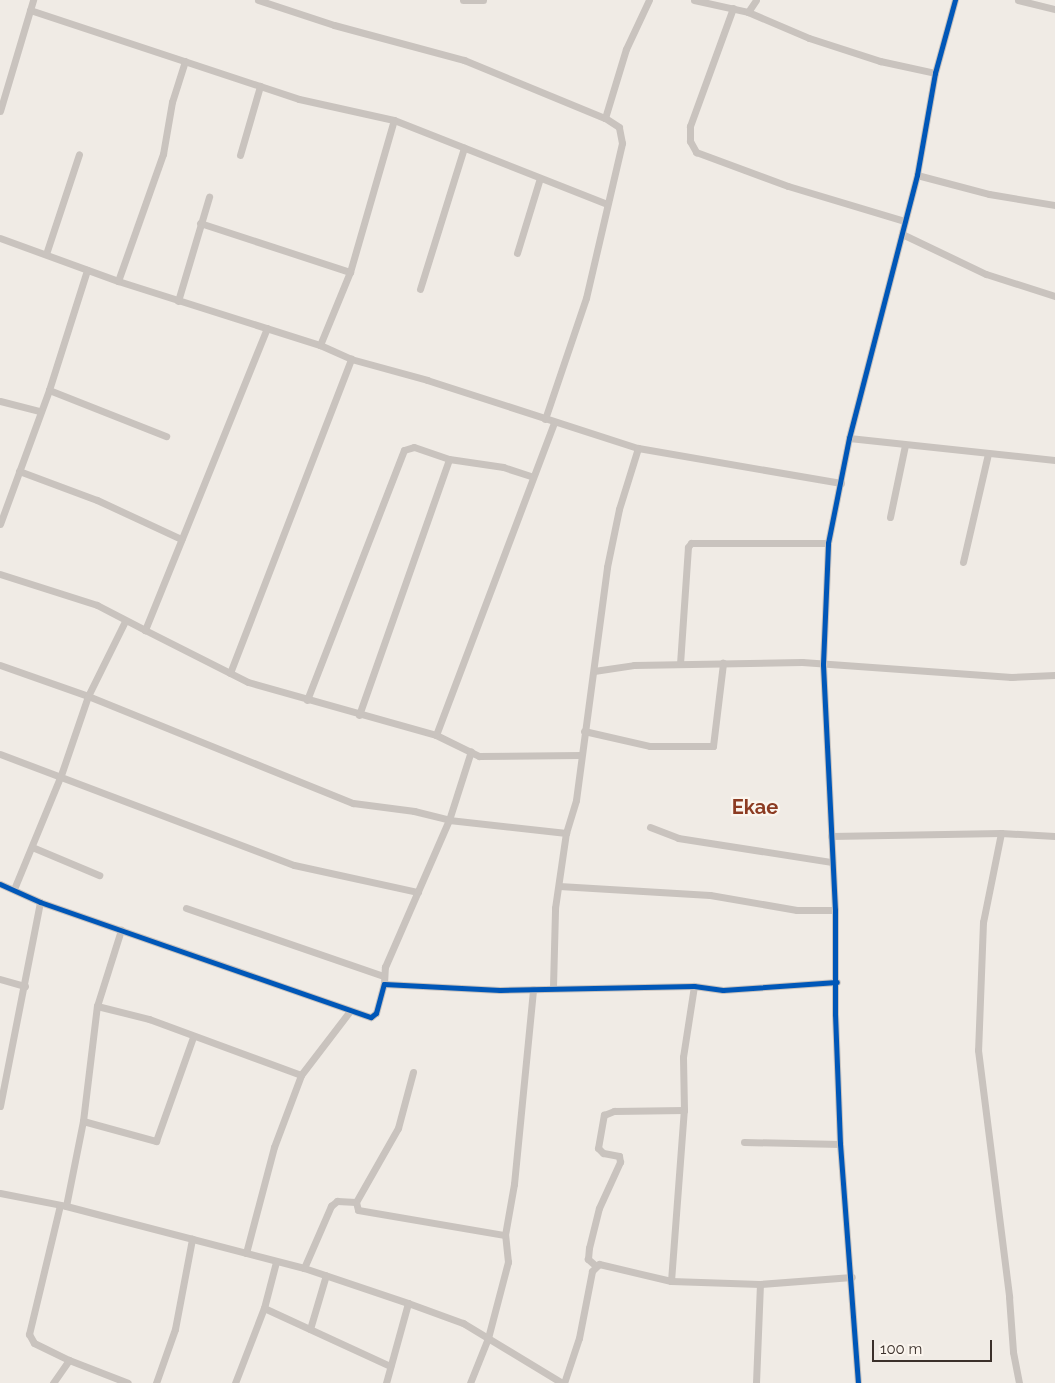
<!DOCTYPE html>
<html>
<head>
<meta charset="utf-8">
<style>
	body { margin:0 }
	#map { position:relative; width:1055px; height:1383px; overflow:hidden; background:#f0ebe5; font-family:Raleway,sans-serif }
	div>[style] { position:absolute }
	.minor>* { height:7px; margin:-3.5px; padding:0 3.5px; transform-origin:3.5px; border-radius:3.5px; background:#c9c3be }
	.cycleway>* { height:5px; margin:-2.5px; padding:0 2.5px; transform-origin:2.5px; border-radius:2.5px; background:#0057b8 }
	span { translate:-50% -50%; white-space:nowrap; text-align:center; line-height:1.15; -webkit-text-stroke:4.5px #fbf5ee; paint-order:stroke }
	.quarter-label { font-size:20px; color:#8c3b22; font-weight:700 }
	.scale { position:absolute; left:872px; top:1340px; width:120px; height:22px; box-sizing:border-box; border:2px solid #3b302b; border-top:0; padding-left:6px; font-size:15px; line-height:18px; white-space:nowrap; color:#3b302b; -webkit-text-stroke:4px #fbf5ee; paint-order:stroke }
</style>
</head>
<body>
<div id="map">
	<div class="minor">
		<i style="left:258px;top:0;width:80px;rotate:18.2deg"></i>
		<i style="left:334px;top:25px;width:135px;rotate:15.1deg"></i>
		<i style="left:464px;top:60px;width:152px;rotate:22.4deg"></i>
		<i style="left:463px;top:0;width:20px"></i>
		<i style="left:694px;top:0;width:55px;rotate:12.5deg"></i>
		<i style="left:748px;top:12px;width:66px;rotate:23.1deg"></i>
		<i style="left:809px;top:38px;width:75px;rotate:17.9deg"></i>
		<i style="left:880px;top:61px;width:56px;rotate:12.3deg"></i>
		<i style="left:1018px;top:0;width:38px;rotate:14deg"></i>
		<i style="left:733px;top:8px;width:126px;rotate:110deg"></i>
		<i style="left:690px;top:126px;width:15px;rotate:90deg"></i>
		<i style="left:690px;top:141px;width:13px;rotate:61deg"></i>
		<i style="left:696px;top:152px;width:98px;rotate:20.3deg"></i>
		<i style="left:788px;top:186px;width:122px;rotate:16.7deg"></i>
		<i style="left:30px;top:10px;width:283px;rotate:18.3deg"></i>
		<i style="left:299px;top:99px;width:97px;rotate:12.5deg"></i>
		<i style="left:394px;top:120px;width:229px;rotate:21.5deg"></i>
		<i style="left:748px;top:12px;width:14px;rotate:-56deg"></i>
		<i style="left:0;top:111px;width:116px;rotate:-73.4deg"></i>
		<i style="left:240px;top:155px;width:72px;rotate:-73.8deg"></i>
		<i style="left:917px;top:175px;width:74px;rotate:14.8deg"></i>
		<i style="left:989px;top:194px;width:67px;rotate:9.5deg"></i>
		<i style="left:200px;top:223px;width:158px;rotate:18.1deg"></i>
		<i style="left:902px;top:234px;width:93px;rotate:25.5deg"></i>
		<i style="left:986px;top:274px;width:72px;rotate:17.7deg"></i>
		<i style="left:0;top:238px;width:126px;rotate:20deg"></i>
		<i style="left:118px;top:281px;width:212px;rotate:17.6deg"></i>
		<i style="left:320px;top:345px;width:34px;rotate:24deg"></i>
		<i style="left:351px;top:359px;width:79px;rotate:15.4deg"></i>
		<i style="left:427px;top:380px;width:222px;rotate:17.9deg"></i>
		<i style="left:638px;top:448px;width:206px;rotate:9.8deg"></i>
		<i style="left:517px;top:253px;width:78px;rotate:-73deg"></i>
		<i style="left:46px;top:254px;width:105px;rotate:-71.7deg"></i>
		<i style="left:118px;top:281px;width:135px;rotate:-70.5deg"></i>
		<i style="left:163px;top:154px;width:53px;rotate:-80.2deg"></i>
		<i style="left:172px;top:102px;width:43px;rotate:-72.4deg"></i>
		<i style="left:420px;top:289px;width:148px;rotate:-72.7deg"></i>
		<i style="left:178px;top:301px;width:109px;rotate:-73.4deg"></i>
		<i style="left:267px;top:328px;width:326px;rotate:112deg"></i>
		<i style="left:145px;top:630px;width:115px;rotate:26.8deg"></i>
		<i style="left:248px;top:682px;width:195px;rotate:15.7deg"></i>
		<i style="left:436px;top:735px;width:48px;rotate:26deg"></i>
		<i style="left:479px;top:756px;width:102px;rotate:-0.6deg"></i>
		<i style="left:320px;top:345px;width:79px;rotate:-67.7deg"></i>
		<i style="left:350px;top:272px;width:158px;rotate:-73.9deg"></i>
		<i style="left:49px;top:390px;width:126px;rotate:21.5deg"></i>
		<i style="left:0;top:401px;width:40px;rotate:14.4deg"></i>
		<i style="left:545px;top:419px;width:128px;rotate:-71.3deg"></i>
		<i style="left:586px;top:298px;width:159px;rotate:-76.9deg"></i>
		<i style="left:622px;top:143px;width:16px;rotate:-101deg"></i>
		<i style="left:619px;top:127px;width:17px;rotate:-147deg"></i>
		<i style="left:605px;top:118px;width:72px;rotate:-73.1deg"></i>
		<i style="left:626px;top:49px;width:54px;rotate:-64.9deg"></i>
		<i style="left:849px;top:438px;width:207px;rotate:6.1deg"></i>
		<i style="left:19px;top:471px;width:83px;rotate:20.4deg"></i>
		<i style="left:97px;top:500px;width:93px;rotate:24.9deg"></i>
		<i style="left:890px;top:517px;width:74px;rotate:-78.2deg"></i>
		<i style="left:0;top:524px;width:143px;rotate:-69.9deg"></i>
		<i style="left:49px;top:390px;width:126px;rotate:-72.4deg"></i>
		<i style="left:963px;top:562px;width:111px;rotate:-77deg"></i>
		<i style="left:0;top:574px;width:102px;rotate:17.7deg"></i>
		<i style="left:97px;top:605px;width:54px;rotate:27.5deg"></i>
		<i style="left:680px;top:664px;width:117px;rotate:-86.1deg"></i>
		<i style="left:688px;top:547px;width:5px;rotate:-53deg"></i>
		<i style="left:691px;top:543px;width:137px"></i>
		<i style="left:0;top:665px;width:93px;rotate:19.4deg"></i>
		<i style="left:88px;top:696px;width:286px;rotate:22deg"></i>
		<i style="left:353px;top:803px;width:62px;rotate:7.5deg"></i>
		<i style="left:414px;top:811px;width:36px;rotate:14deg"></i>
		<i style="left:449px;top:820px;width:118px;rotate:6.3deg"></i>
		<i style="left:594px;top:671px;width:40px;rotate:-8.5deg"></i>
		<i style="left:634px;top:665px;width:168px;rotate:-1deg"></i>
		<i style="left:802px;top:662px;width:210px;rotate:4.1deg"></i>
		<i style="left:1011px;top:677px;width:44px;rotate:-2.6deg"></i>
		<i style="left:230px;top:673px;width:337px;rotate:-68.9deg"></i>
		<i style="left:307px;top:700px;width:268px;rotate:-68.8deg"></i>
		<i style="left:404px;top:450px;width:10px;rotate:-17deg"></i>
		<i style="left:414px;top:447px;width:37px;rotate:19deg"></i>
		<i style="left:449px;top:459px;width:55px;rotate:8.4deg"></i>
		<i style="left:503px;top:467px;width:29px;rotate:18deg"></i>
		<i style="left:359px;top:715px;width:271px;rotate:-70.6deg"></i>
		<i style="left:584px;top:731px;width:68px;rotate:12.8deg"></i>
		<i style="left:650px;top:746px;width:63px"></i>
		<i style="left:713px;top:746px;width:84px;rotate:-83.1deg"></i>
		<i style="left:436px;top:735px;width:334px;rotate:-69.3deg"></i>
		<i style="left:0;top:754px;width:314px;rotate:20.7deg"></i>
		<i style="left:294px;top:865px;width:127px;rotate:12.3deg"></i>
		<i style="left:650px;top:827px;width:30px;rotate:21deg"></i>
		<i style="left:678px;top:838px;width:156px;rotate:8.9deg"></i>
		<i style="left:1001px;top:833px;width:91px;rotate:101.4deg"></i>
		<i style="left:983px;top:922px;width:128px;rotate:92.2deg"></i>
		<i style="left:978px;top:1050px;width:249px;rotate:82.8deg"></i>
		<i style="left:1009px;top:1297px;width:55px;rotate:85.8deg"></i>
		<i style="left:1013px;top:1352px;width:32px;rotate:79deg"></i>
		<i style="left:831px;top:836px;width:170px;rotate:-1deg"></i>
		<i style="left:1001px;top:833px;width:54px;rotate:3.2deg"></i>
		<i style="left:32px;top:847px;width:73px;rotate:22.7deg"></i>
		<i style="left:0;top:884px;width:44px;rotate:24.2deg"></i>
		<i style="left:40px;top:902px;width:350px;rotate:19.2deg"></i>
		<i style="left:371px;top:1017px;width:6px;rotate:-39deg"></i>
		<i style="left:376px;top:1013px;width:30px;rotate:-75deg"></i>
		<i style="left:384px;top:984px;width:116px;rotate:3deg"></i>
		<i style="left:500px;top:990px;width:194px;rotate:-1.2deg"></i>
		<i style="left:694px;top:986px;width:29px;rotate:8deg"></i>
		<i style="left:723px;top:990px;width:114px;rotate:-4deg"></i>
		<i style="left:559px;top:886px;width:151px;rotate:3.4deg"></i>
		<i style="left:710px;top:895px;width:88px;rotate:9.8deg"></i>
		<i style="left:797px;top:910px;width:38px"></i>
		<i style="left:14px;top:889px;width:123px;rotate:-67.6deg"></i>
		<i style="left:61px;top:775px;width:83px;rotate:-71.1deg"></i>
		<i style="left:88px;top:696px;width:84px;rotate:-63.7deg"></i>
		<i style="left:186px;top:908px;width:208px;rotate:19deg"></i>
		<i style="left:0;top:979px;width:26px;rotate:16deg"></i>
		<i style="left:384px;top:984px;width:17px;rotate:-87deg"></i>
		<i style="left:385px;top:967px;width:160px;rotate:-66.5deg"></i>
		<i style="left:449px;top:820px;width:72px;rotate:-72.3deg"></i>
		<i style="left:553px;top:987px;width:79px;rotate:-88.5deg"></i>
		<i style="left:555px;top:908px;width:76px;rotate:-81.7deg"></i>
		<i style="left:566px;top:833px;width:34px;rotate:-73deg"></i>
		<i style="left:576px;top:800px;width:235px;rotate:-82.4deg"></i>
		<i style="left:607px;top:567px;width:59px;rotate:-78.3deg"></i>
		<i style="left:619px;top:509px;width:64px;rotate:-72.7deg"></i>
		<i style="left:97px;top:1006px;width:54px;rotate:14deg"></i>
		<i style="left:149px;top:1019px;width:162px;rotate:20.2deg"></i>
		<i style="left:301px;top:1075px;width:81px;rotate:-52.6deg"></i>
		<i style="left:413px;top:1072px;width:58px;rotate:105deg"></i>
		<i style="left:398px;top:1128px;width:85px;rotate:119.6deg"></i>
		<i style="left:356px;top:1202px;width:8px;rotate:76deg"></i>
		<i style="left:358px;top:1210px;width:149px;rotate:9.7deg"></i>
		<i style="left:0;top:1106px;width:208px;rotate:-78.9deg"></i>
		<i style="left:83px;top:1121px;width:76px;rotate:15.3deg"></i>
		<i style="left:156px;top:1141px;width:110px;rotate:-70.4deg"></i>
		<i style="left:744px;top:1142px;width:96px;rotate:1.2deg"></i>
		<i style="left:0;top:1193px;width:67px;rotate:11.1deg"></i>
		<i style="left:66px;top:1206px;width:246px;rotate:14.6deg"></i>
		<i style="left:304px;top:1268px;width:110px;rotate:18.6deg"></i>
		<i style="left:408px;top:1303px;width:59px;rotate:20deg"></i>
		<i style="left:463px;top:1323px;width:116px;rotate:31.2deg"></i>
		<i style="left:60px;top:1205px;width:133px;rotate:103.5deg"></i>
		<i style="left:29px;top:1334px;width:10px;rotate:61deg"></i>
		<i style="left:34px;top:1343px;width:39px;rotate:26deg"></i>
		<i style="left:66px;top:1206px;width:87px;rotate:-78.7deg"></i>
		<i style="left:83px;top:1121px;width:116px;rotate:-83.1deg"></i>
		<i style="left:97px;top:1006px;width:80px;rotate:-72.5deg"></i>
		<i style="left:246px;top:1253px;width:110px;rotate:-75.2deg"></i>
		<i style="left:274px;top:1147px;width:77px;rotate:-69.4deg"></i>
		<i style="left:596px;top:1266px;width:11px;rotate:-139deg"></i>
		<i style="left:588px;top:1259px;width:11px;rotate:-85deg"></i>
		<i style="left:589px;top:1248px;width:41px;rotate:-76deg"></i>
		<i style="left:599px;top:1208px;width:51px;rotate:-65.5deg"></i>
		<i style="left:620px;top:1162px;width:6px;rotate:-99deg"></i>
		<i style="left:619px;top:1156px;width:16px;rotate:-169deg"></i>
		<i style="left:603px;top:1153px;width:7px;rotate:-135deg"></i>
		<i style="left:598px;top:1148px;width:34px;rotate:-80deg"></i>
		<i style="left:604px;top:1115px;width:11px;rotate:-22deg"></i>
		<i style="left:614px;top:1111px;width:70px;rotate:-0.8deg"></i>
		<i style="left:304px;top:1268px;width:68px;rotate:-66.5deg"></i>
		<i style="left:331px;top:1206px;width:8px;rotate:-40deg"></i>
		<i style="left:337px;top:1201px;width:19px;rotate:3deg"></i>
		<i style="left:671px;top:1281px;width:171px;rotate:-85.7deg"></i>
		<i style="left:684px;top:1110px;width:53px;rotate:-91.1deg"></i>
		<i style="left:683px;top:1057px;width:72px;rotate:-81.2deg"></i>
		<i style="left:264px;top:1308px;width:139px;rotate:24.7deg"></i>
		<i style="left:310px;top:1329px;width:56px;rotate:-73.5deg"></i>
		<i style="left:53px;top:1383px;width:28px;rotate:-55deg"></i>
		<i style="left:69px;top:1360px;width:63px;rotate:21.3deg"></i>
		<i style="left:156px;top:1383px;width:57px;rotate:-70.6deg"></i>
		<i style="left:175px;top:1329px;width:92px;rotate:-79.3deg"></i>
		<i style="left:235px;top:1383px;width:80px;rotate:-68.9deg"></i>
		<i style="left:264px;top:1308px;width:48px;rotate:-75.4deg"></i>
		<i style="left:386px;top:1383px;width:83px;rotate:-74.6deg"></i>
		<i style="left:470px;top:1383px;width:48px;rotate:-68.2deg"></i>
		<i style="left:488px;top:1338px;width:79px;rotate:-75.3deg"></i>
		<i style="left:508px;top:1262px;width:27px;rotate:-96deg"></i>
		<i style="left:505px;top:1235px;width:52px;rotate:-80deg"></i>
		<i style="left:514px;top:1184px;width:196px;rotate:-84.4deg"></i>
		<i style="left:564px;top:1383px;width:47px;rotate:-71.6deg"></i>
		<i style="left:579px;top:1338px;width:68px;rotate:-79deg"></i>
		<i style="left:592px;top:1271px;width:10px;rotate:-45deg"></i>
		<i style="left:599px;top:1264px;width:74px;rotate:13.3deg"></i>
		<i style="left:671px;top:1281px;width:89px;rotate:1.9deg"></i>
		<i style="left:760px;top:1284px;width:92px;rotate:-4.4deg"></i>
		<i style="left:756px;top:1383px;width:99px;rotate:-87.7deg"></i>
		<i style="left:858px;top:1383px;width:240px;rotate:-94.3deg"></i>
		<i style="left:840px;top:1144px;width:130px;rotate:-92.2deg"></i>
		<i style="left:835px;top:1014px;width:104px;rotate:-90deg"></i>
		<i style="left:835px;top:910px;width:246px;rotate:-92.8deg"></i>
		<i style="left:823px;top:664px;width:121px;rotate:-87.6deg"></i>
		<i style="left:828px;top:543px;width:107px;rotate:-78.7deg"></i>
		<i style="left:849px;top:438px;width:272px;rotate:-75.5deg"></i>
		<i style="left:917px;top:175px;width:104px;rotate:-80deg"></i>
		<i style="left:935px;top:73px;width:76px;rotate:-74.7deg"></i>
	</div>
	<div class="cycleway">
		<i style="left:0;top:884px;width:44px;rotate:24.2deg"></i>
		<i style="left:40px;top:902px;width:350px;rotate:19.2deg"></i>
		<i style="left:371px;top:1017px;width:6px;rotate:-39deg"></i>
		<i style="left:376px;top:1013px;width:30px;rotate:-75deg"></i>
		<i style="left:384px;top:984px;width:116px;rotate:3deg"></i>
		<i style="left:500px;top:990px;width:194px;rotate:-1.2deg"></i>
		<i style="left:694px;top:986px;width:29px;rotate:8deg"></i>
		<i style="left:723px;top:990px;width:114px;rotate:-4deg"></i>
		<i style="left:858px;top:1383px;width:240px;rotate:-94.3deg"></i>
		<i style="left:840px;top:1144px;width:130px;rotate:-92.2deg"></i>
		<i style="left:835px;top:1014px;width:104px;rotate:-90deg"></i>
		<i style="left:835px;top:910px;width:246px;rotate:-92.8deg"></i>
		<i style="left:823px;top:664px;width:121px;rotate:-87.6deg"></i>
		<i style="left:828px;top:543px;width:107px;rotate:-78.7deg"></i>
		<i style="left:849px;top:438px;width:272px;rotate:-75.5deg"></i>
		<i style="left:917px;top:175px;width:104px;rotate:-80deg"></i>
		<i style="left:935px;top:73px;width:76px;rotate:-74.7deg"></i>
	</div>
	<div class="quarter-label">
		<span style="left:755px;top:807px">Ekae</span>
	</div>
	<div class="scale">100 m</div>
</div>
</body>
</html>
